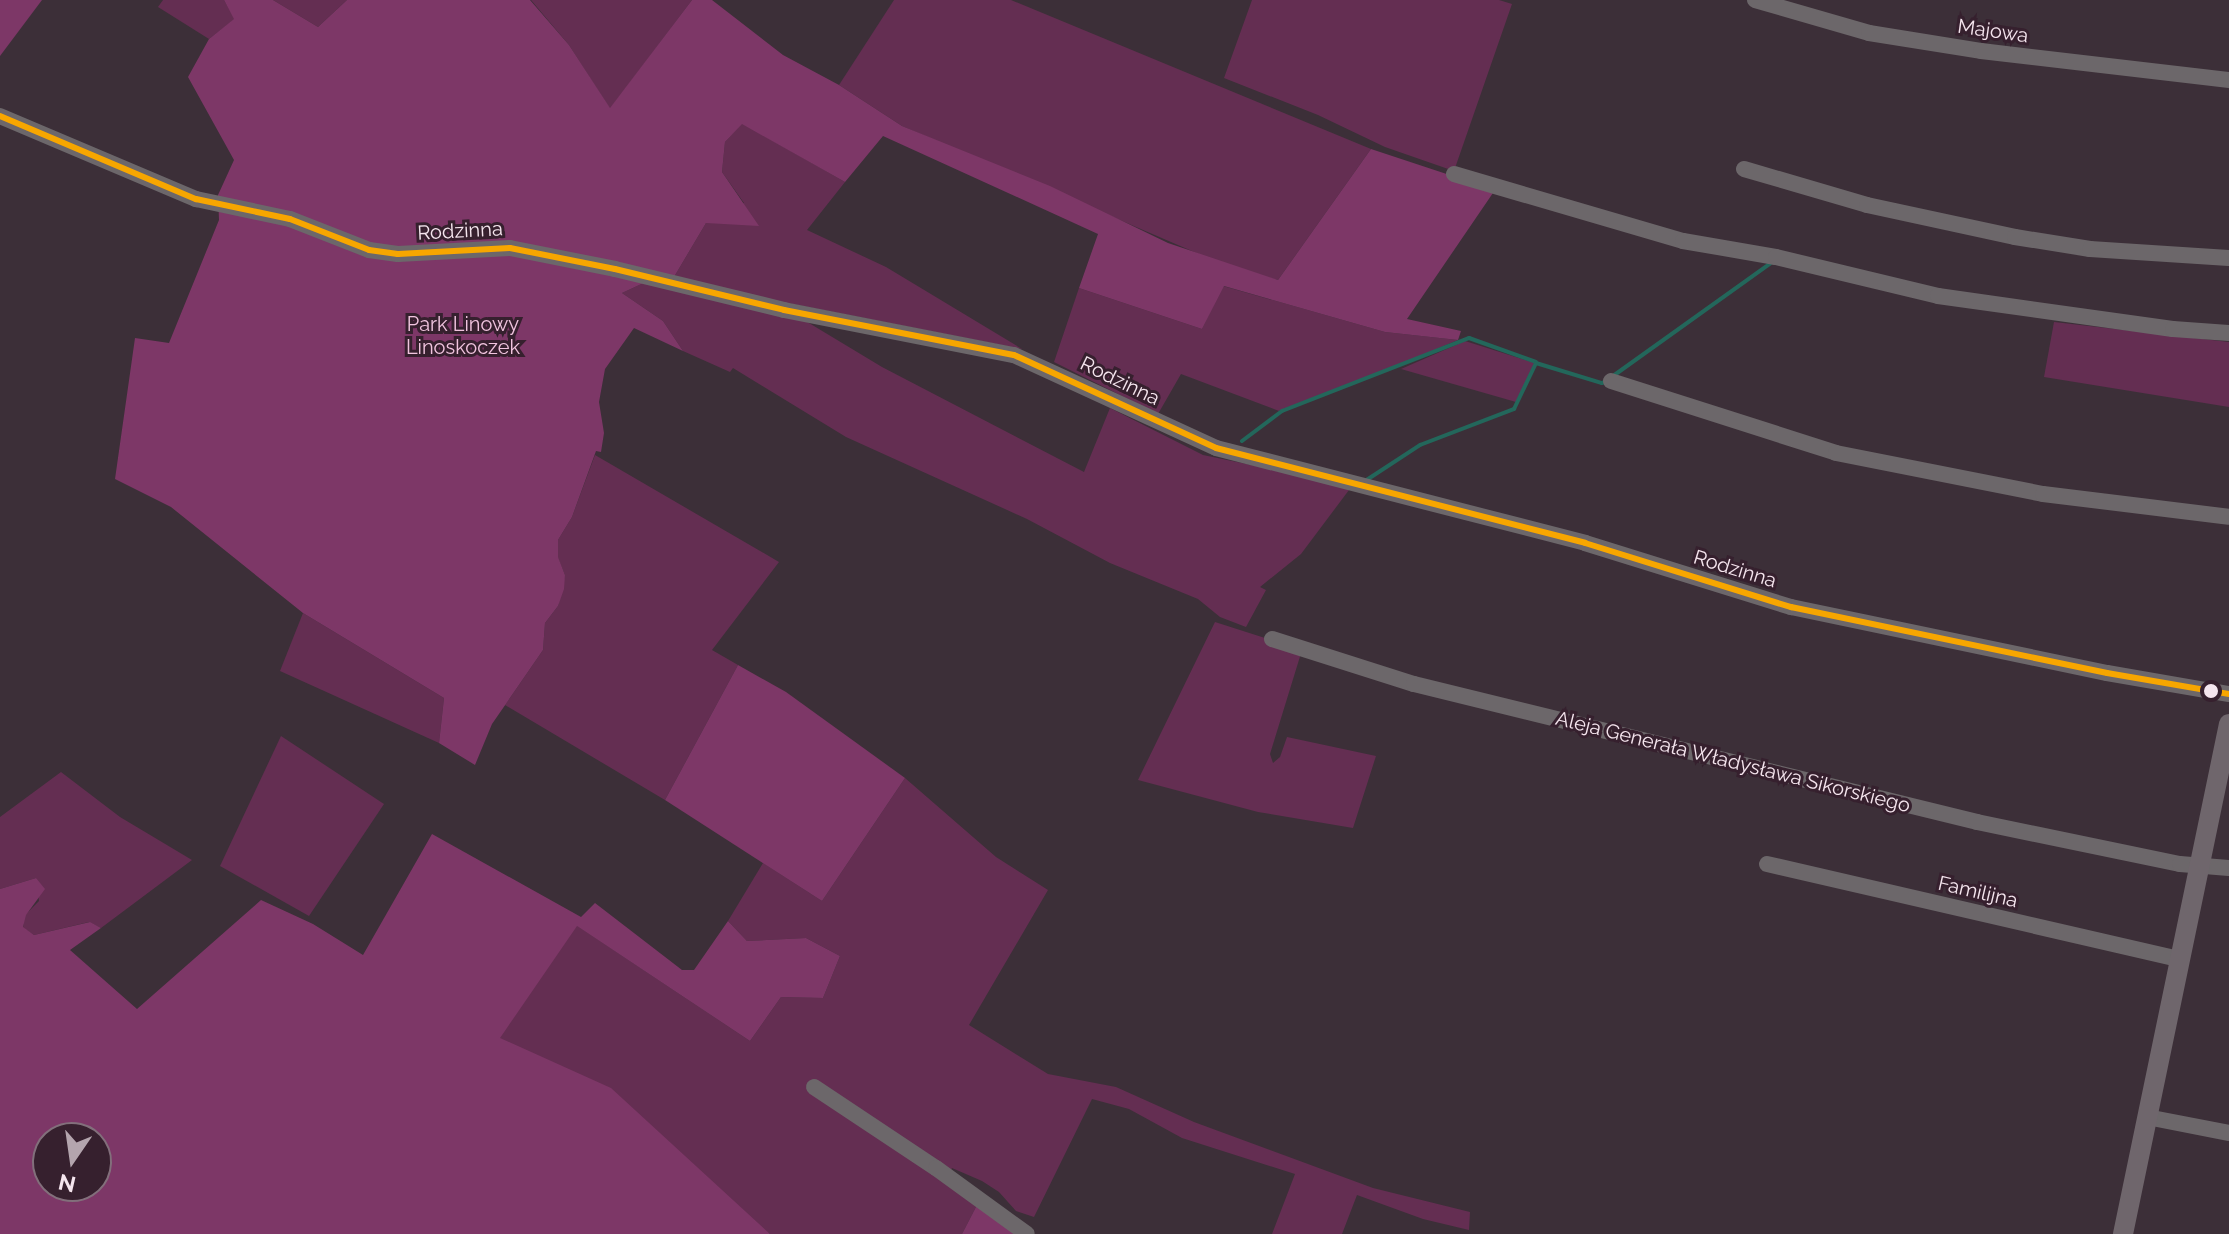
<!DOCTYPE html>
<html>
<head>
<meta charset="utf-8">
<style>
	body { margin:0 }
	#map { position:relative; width:2229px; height:1234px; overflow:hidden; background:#3c2f38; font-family:Raleway,sans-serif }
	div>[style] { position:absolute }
	.green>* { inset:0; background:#642e52 }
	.forest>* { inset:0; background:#7d3767 }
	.stream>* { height:4px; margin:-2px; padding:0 2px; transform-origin:2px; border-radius:2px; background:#23675b }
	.minor>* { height:16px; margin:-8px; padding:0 8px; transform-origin:8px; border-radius:8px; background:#6c676a }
	.major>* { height:20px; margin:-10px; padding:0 10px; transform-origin:10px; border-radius:10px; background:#6f666c }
	.bus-1>* { height:6px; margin:-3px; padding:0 3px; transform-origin:3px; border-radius:3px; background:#f7a600 }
	.dots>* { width:22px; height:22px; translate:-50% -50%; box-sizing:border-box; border:4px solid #36202e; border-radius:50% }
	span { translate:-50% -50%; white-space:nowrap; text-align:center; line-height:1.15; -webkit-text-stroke:6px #36202e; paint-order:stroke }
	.street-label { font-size:20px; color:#f5e5ee }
	.park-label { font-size:20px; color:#f1c4df }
	.north { position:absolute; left:32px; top:1122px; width:80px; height:80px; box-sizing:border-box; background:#36202e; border:2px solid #826f7b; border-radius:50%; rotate:193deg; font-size:22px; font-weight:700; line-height:32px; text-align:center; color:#f5e5ee }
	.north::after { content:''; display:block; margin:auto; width:28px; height:36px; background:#b4a5ae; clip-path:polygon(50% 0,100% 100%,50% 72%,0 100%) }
</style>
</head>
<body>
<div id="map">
	<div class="green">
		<i style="clip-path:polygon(163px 0,224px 0,235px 19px,209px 39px,158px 7px)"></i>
		<i style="clip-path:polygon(273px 0,347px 0,318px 27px)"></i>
		<i style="clip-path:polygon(531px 0,692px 0,610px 109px,569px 45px)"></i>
		<i style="clip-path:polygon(894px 0,1011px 0,1371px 149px,1278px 280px,1229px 267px,902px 126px,839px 85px)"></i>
		<i style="clip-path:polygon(1252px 0,1499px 0,1512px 4px,1454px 171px,1385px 147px,1318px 115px,1224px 78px)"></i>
		<i style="clip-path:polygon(742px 123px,845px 182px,807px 230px,886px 267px,1022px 349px,747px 295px,674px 277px,706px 223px,744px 203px,722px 172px,725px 142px)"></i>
		<i style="clip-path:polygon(650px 280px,804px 320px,882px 367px,1084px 472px,1110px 408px,1203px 455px,1352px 486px,1301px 554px,1260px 587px,1266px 590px,1246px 627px,1220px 617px,1198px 599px,1110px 563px,1027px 519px,846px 437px,733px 368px,730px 372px,683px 351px,663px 321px,622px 293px)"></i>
		<i style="clip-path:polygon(1223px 286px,1385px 332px,1458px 340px,1340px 390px,1279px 411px,1181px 374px,1158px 414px,1054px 362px,1079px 288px,1202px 329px)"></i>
		<i style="clip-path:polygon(2054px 322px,2229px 342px,2229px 407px,2044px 377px)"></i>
		<i style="clip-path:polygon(1465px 341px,1535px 363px,1516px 402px,1401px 369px)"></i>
		<i style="clip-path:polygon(595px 455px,779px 562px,712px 650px,738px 665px,665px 800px,505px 705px,543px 650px,545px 623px,558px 606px,565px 575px,558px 558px,558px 540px,572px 517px)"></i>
		<i style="clip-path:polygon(303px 613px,444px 698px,439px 743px,280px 671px)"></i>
		<i style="clip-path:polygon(1215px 622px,1302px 650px,1270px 754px,1273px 763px,1280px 757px,1287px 737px,1376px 756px,1353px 828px,1258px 812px,1138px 780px)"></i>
		<i style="clip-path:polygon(281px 736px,384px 804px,309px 916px,220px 866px)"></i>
		<i style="clip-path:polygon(61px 772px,120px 817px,192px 860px,101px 928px,89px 922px,34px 935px,23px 928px,25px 915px,39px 901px,36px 878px,0 889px,0 817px)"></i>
		<i style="clip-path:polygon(905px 778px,996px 857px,1048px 890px,969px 1025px,1048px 1074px,1116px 1087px,1194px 1122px,1373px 1188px,1470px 1212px,1469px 1230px,1423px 1219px,1357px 1195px,1342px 1234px,1272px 1234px,1295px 1174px,1182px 1138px,1129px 1109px,1092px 1099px,1034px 1217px,1016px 1211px,999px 1192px,982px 1181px,952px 1168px,946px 1181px,977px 1205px,962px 1234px,770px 1234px,499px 1038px,576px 925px,750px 1041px,781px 997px,823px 998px,840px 956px,806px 938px,747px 941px,728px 921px,763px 863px,822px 901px)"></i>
	</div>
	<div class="forest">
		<i style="clip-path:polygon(0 0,42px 0,0 56px)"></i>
		<i style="clip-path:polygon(224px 0,273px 0,318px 27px,347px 0,530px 0,569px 45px,610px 108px,692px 0,712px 0,783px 55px,839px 85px,902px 126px,1050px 186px,1168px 243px,1278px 280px,1371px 149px,1495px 190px,1407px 319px,1461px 331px,1458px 340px,1385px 332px,1224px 286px,1202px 329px,1079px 288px,1098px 234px,883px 136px,845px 182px,742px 124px,725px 142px,722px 172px,759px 226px,706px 223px,674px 277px,650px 280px,622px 293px,663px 321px,683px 351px,634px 328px,605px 369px,599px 402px,604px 433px,601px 452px,596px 451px,572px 517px,558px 540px,558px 557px,565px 575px,564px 589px,558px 606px,545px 623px,543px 650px,492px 724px,475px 765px,439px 743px,444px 698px,303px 613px,171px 507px,115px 479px,135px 338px,169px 343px,219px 220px,218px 195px,234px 160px,188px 77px,209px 39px,234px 19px)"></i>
		<i style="clip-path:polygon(738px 665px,786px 692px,905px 778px,822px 901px,665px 800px)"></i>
		<i style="clip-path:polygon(evenodd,432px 834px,581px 917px,595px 903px,682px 970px,694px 970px,728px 921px,747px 941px,806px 938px,840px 956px,823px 998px,781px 997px,750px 1041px,577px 926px,500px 1038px,611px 1088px,770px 1234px,0 1234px,0 889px,36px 878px,45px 889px,26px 915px,23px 927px,34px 935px,90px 922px,101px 928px,70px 950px,137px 1009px,261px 900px,313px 924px,363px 955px,432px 834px,48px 1138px,96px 1138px,96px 1186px,48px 1186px,48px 1138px)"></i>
		<i style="clip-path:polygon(977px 1205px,1014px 1234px,962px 1234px)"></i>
	</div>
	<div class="stream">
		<i style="left:1613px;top:376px;width:194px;rotate:-35.6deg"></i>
		<i style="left:1242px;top:441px;width:50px;rotate:-36.9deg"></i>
		<i style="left:1282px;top:411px;width:201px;rotate:-21.3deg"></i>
		<i style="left:1469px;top:338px;width:71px;rotate:19.7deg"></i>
		<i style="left:1365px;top:481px;width:66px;rotate:-33.2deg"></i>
		<i style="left:1420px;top:445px;width:101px;rotate:-21deg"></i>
		<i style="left:1514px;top:409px;width:51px;rotate:-64.4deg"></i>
		<i style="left:1536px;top:363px;width:69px;rotate:16.9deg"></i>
		<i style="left:1602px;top:383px;width:4px;rotate:-27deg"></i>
	</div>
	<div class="minor">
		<i style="left:1755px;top:0;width:119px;rotate:16.1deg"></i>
		<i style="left:1869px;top:33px;width:113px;rotate:9.1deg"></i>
		<i style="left:1981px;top:51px;width:250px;rotate:6.7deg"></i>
		<i style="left:0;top:116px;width:213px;rotate:23deg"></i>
		<i style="left:196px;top:199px;width:96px;rotate:12deg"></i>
		<i style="left:290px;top:219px;width:85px;rotate:21.4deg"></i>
		<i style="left:369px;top:250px;width:29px;rotate:8deg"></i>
		<i style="left:398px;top:254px;width:112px;rotate:-3.1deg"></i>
		<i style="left:510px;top:248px;width:107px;rotate:11.3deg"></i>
		<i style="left:615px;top:269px;width:174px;rotate:13.6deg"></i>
		<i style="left:784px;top:310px;width:234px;rotate:11.1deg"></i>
		<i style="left:1014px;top:355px;width:222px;rotate:24.7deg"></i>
		<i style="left:1216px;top:448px;width:381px;rotate:14.4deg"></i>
		<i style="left:1585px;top:543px;width:216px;rotate:17.3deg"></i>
		<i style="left:1791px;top:607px;width:323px;rotate:11.8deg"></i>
		<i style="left:2107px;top:673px;width:124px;rotate:9.8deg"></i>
		<i style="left:1744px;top:169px;width:128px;rotate:16.3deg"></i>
		<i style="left:1867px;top:205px;width:151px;rotate:12.2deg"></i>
		<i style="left:2015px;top:237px;width:76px;rotate:9.1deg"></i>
		<i style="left:2090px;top:249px;width:139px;rotate:3.7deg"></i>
		<i style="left:1454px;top:174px;width:239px;rotate:16.3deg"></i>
		<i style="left:1683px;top:241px;width:94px;rotate:9.8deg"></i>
		<i style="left:1776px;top:257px;width:167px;rotate:13.5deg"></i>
		<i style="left:1938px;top:296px;width:237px;rotate:8deg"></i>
		<i style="left:2173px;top:329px;width:56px;rotate:4.1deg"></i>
		<i style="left:1611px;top:381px;width:236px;rotate:17.7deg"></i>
		<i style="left:1836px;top:453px;width:211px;rotate:11.2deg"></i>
		<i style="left:2043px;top:494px;width:187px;rotate:7deg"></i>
		<i style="left:1272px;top:639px;width:149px;rotate:17.6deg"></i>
		<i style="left:1414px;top:684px;width:580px;rotate:13.77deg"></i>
		<i style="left:1977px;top:822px;width:207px;rotate:11.7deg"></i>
		<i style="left:2180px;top:864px;width:49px;rotate:4.7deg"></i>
		<i style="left:1767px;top:864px;width:424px;rotate:13deg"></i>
		<i style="left:814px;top:1087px;width:146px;rotate:33.6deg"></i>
		<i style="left:936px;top:1168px;width:112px;rotate:36deg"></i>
		<i style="left:2147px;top:1117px;width:84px;rotate:11deg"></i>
	</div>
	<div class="major">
		<i style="left:2123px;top:1234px;width:521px;rotate:-78.26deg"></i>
	</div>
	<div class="bus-1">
		<i style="left:0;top:116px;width:213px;rotate:23deg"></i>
		<i style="left:196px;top:199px;width:96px;rotate:12deg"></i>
		<i style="left:290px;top:219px;width:85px;rotate:21.4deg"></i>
		<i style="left:369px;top:250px;width:29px;rotate:8deg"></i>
		<i style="left:398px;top:254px;width:112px;rotate:-3.1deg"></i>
		<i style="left:510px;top:248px;width:107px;rotate:11.3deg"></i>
		<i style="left:615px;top:269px;width:174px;rotate:13.6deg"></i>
		<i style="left:784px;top:310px;width:234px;rotate:11.1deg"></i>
		<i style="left:1014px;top:355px;width:222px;rotate:24.7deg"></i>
		<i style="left:1216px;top:448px;width:381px;rotate:14.4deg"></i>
		<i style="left:1585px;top:543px;width:216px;rotate:17.3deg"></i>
		<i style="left:1791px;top:607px;width:323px;rotate:11.8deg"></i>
		<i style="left:2107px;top:673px;width:124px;rotate:9.8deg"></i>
	</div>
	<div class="dots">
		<i style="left:2211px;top:691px;background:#f5e5ee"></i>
	</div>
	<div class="street-label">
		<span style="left:1993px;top:31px;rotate:8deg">Majowa</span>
		<span style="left:460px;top:231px;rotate:-3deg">Rodzinna</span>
		<span style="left:1120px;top:381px;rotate:26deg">Rodzinna</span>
		<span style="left:1735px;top:569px;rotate:17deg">Rodzinna</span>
		<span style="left:1733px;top:762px;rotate:14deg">Aleja Generała Władysława Sikorskiego</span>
		<span style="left:1978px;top:892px;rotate:13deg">Familijna</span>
	</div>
	<div class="park-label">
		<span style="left:463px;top:336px">Park Linowy<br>Linoskoczek</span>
	</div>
	<div class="north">N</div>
</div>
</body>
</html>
